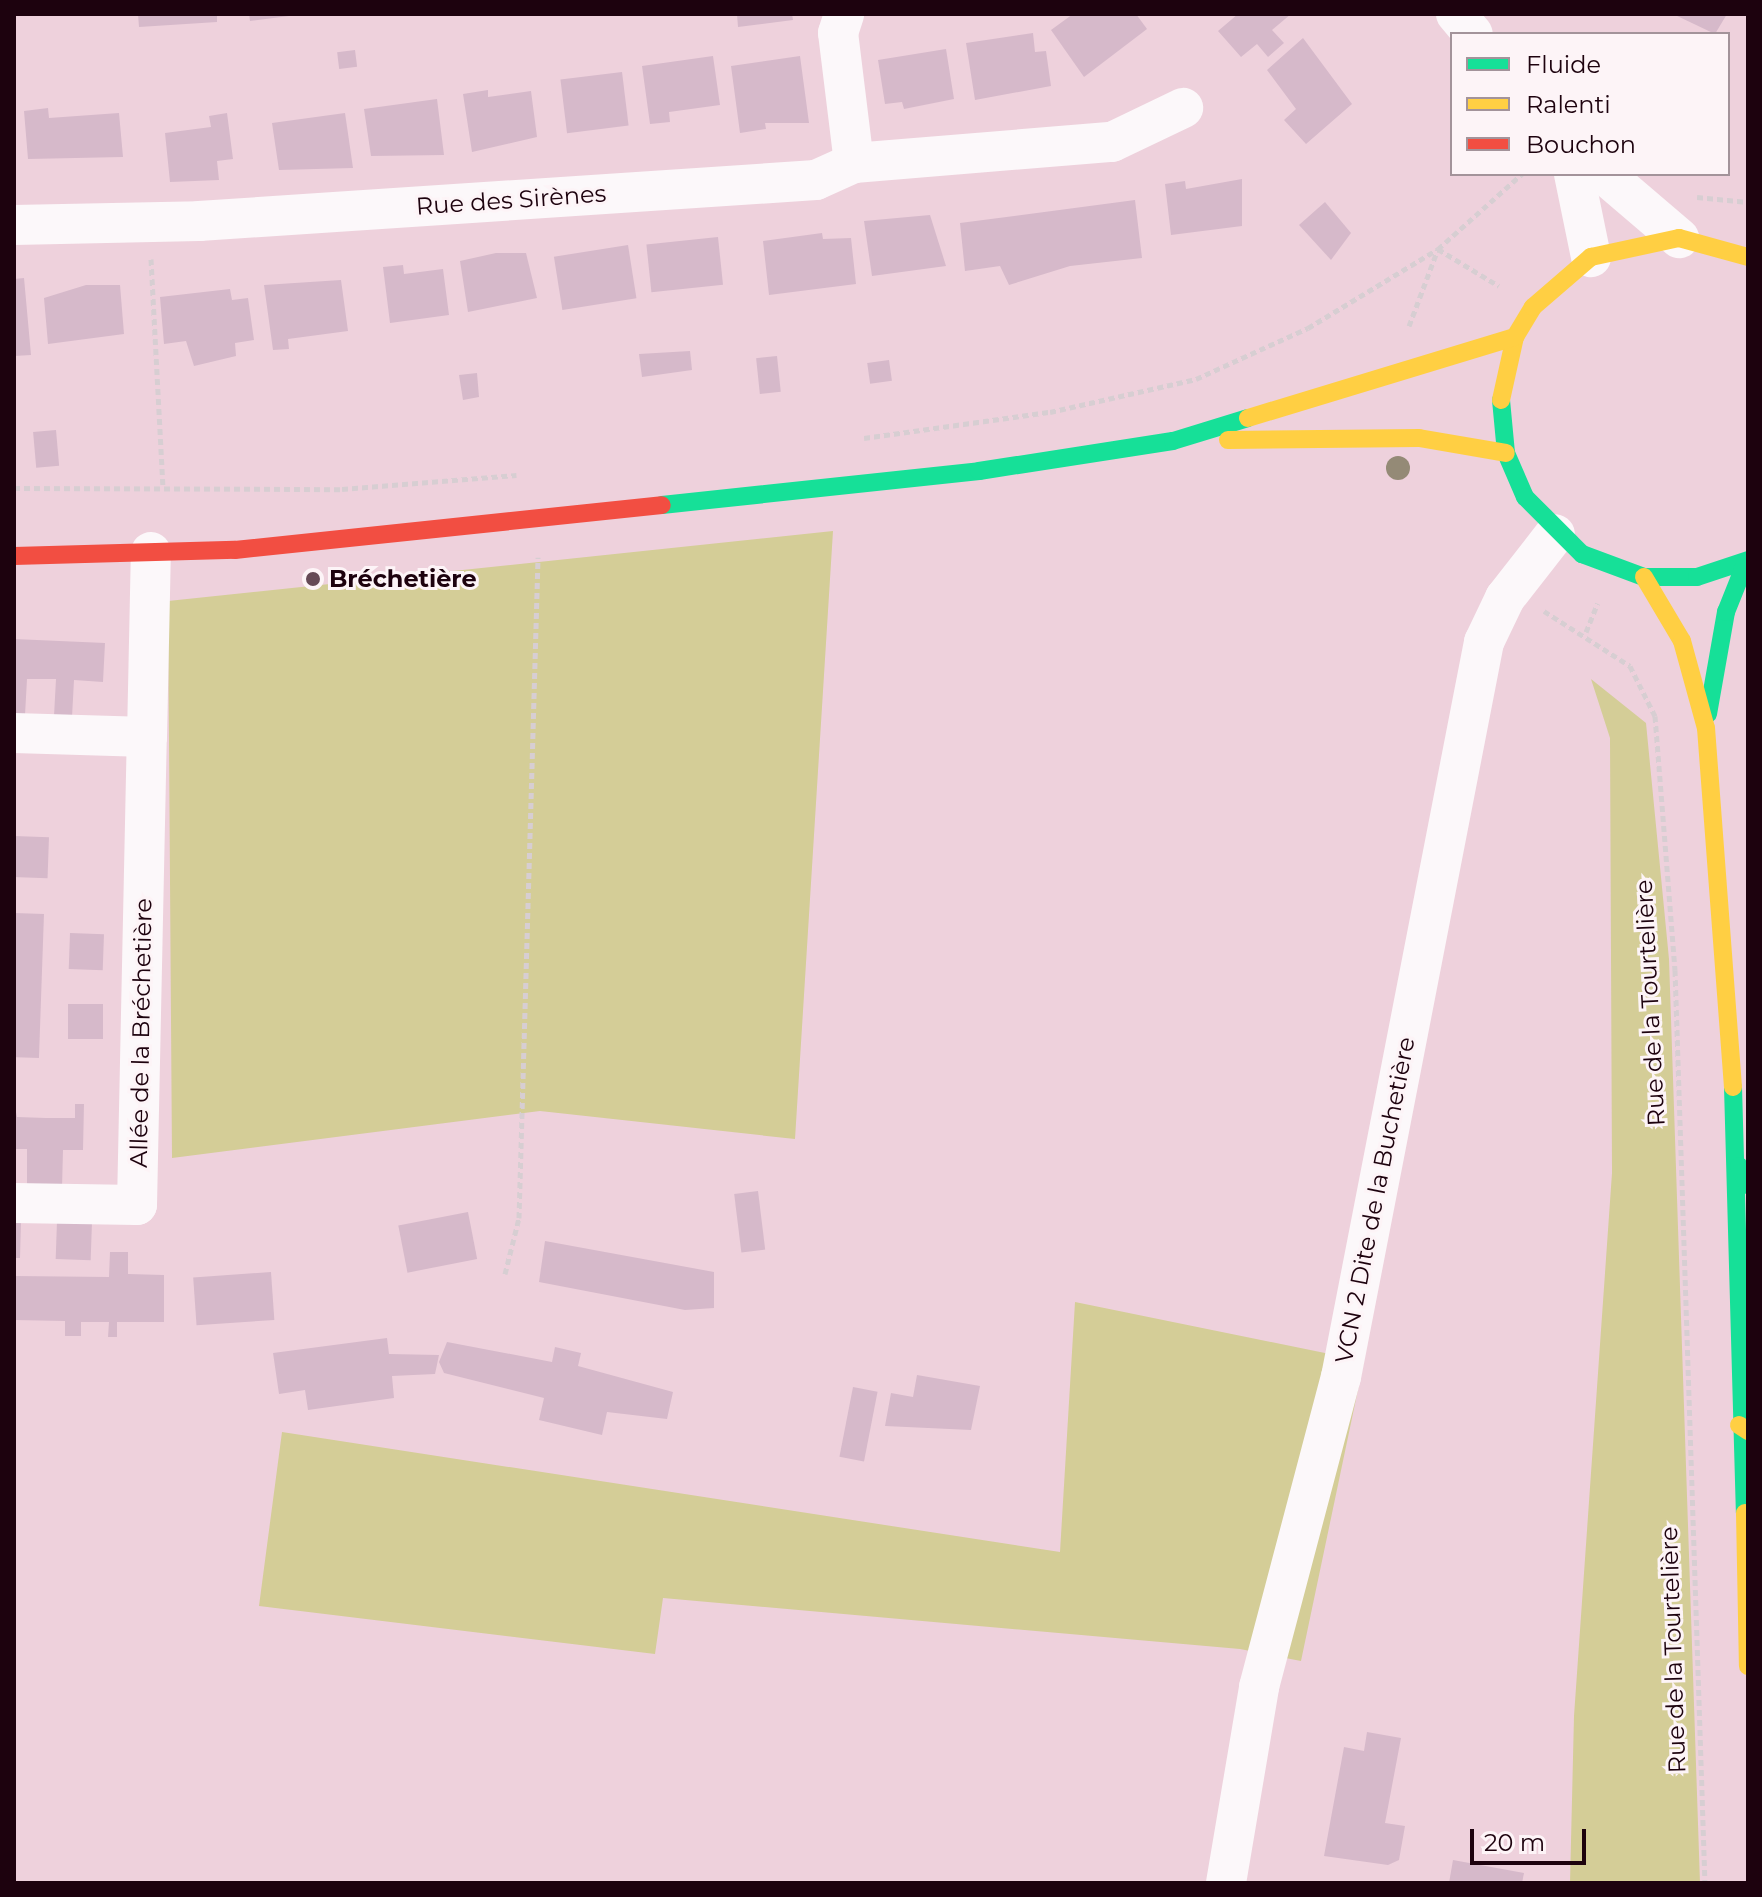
<!DOCTYPE html>
<html>
<head>
<meta charset="utf-8">
<style>
	body { margin:0 }
	#map { position:relative; width:1762px; height:1897px; overflow:hidden; background:#eed1dc; font-family:Montserrat,sans-serif }
	div>[style] { position:absolute }
	.green>* { inset:0; background:#d4cd97 }
	.building>* { inset:0; background:#d6b9ca; transform-origin:0 0 }
	.path>* { height:5px; margin-top:-2.5px; transform-origin:0; background:repeating-linear-gradient(90deg,#d7ced2 0 6px,transparent 0 10px) }
	.street>* { height:40px; margin:-20px; padding:0 20px; transform-origin:20px; border-radius:20px; background:#fcf8fa }
	.fast>* { height:18px; margin:-9px; padding:0 9px; transform-origin:9px; border-radius:9px; background:#16e098 }
	.slow>* { height:18px; margin:-9px; padding:0 9px; transform-origin:9px; border-radius:9px; background:#ffcf43 }
	.jam>* { height:18px; margin:-9px; padding:0 9px; transform-origin:9px; border-radius:9px; background:#f24e42 }
	.trees>* { width:24px; height:24px; margin:-12px; border-radius:50%; background:#948a76 }
	.dots>* { width:22px; height:22px; translate:-50% -50%; box-sizing:border-box; border:4px solid #fdf4f7; border-radius:50% }
	span { translate:-50% -50%; white-space:nowrap; text-align:center; line-height:1.15; -webkit-text-stroke:6px #fdf4f7; paint-order:stroke }
	.street-label { font-size:24px; color:#1d020e }
	.poi-label { font-size:24px; color:#1d020e; font-weight:700 }
	.left { translate:0 -50%; text-align:left }
	.frame { position:absolute; inset:0; border:16px solid #1d020e; pointer-events:none }
	.legend { position:absolute; left:1450px; top:32px; width:280px; height:144px; box-sizing:border-box; background:#fdf4f7; border:2px solid #a3939a; margin:0; padding:10px 14px; list-style:none; font-size:24px; color:#1d020e }
	.legend li { display:flex; align-items:center; gap:16px; height:40px }
	.legend b { width:40px; border:2px solid #a3939a }
	.scale { position:absolute; left:1470px; top:1829px; width:116px; height:36px; box-sizing:border-box; border:4px solid #1d020e; border-top:0; padding-left:10px; font-size:24px; line-height:28px; white-space:nowrap; color:#1d020e; -webkit-text-stroke:6px #fdf4f7; paint-order:stroke }
</style>
</head>
<body>
<div id="map">
	<div class="green">
		<i style="clip-path:polygon(833px 531px,795px 1139px,540px 1111px,172px 1158px,168px 601px)"></i>
		<i style="clip-path:polygon(1591px 679px,1646px 723px,1669px 959px,1700px 1883px,1570px 1883px,1574px 1716px,1612px 1173px,1610px 738px)"></i>
		<i style="clip-path:polygon(1075px 1302px,1364px 1361px,1301px 1661px,1240px 1649px,663px 1598px,655px 1654px,259px 1606px,282px 1432px,1060px 1552px)"></i>
	</div>
	<div class="building">
		<i style="clip-path:polygon(138px 14px,217px 14px,217px 22px,139px 27px)"></i>
		<i style="clip-path:polygon(249px 14px,288px 14px,289px 16px,250px 21px)"></i>
		<i style="clip-path:polygon(737px 14px,792px 14px,793px 20px,738px 27px)"></i>
		<i style="clip-path:polygon(1073px 14px,1136px 14px,1147px 29px,1084px 77px,1051px 30px)"></i>
		<i style="clip-path:polygon(1238px 14px,1291px 14px,1272px 30px,1284px 43px,1268px 57px,1257px 44px,1241px 57px,1218px 31px)"></i>
		<i style="clip-path:polygon(1673px 14px,1727px 14px,1715px 34px)"></i>
		<i style="clip-path:polygon(1033px 33px,1035px 52px,1046px 51px,1051px 86px,975px 100px,966px 43px)"></i>
		<i style="clip-path:polygon(1303px 38px,1352px 104px,1306px 144px,1284px 120px,1296px 109px,1267px 70px)"></i>
		<i style="clip-path:polygon(946px 49px,954px 99px,904px 109px,902px 102px,885px 104px,878px 60px)"></i>
		<i style="left:355px;top:50px;width:17px;height:18px;rotate:83deg"></i>
		<i style="clip-path:polygon(713px 56px,720px 105px,669px 112px,670px 122px,650px 124px,642px 66px)"></i>
		<i style="clip-path:polygon(800px 56px,809px 123px,765px 123px,766px 129px,740px 133px,731px 66px)"></i>
		<i style="left:622px;top:72px;width:54px;height:62px;rotate:83deg"></i>
		<i style="clip-path:polygon(488px 90px,488px 97px,531px 91px,537px 137px,472px 152px,463px 94px)"></i>
		<i style="clip-path:polygon(437px 99px,444px 155px,371px 156px,364px 109px)"></i>
		<i style="clip-path:polygon(48px 108px,49px 118px,119px 113px,123px 157px,28px 159px,24px 111px)"></i>
		<i style="clip-path:polygon(227px 113px,233px 159px,217px 161px,219px 180px,170px 182px,165px 133px,211px 127px,209px 116px)"></i>
		<i style="clip-path:polygon(345px 113px,353px 168px,279px 170px,272px 123px)"></i>
		<i style="clip-path:polygon(1242px 179px,1242px 226px,1171px 235px,1165px 184px,1185px 181px,1186px 189px)"></i>
		<i style="clip-path:polygon(1135px 200px,1142px 258px,1070px 266px,1009px 285px,1000px 266px,965px 271px,960px 223px)"></i>
		<i style="clip-path:polygon(1325px 202px,1351px 233px,1331px 260px,1299px 225px)"></i>
		<i style="clip-path:polygon(930px 215px,946px 266px,872px 276px,864px 221px)"></i>
		<i style="clip-path:polygon(822px 233px,823px 239px,851px 238px,856px 284px,769px 295px,763px 241px)"></i>
		<i style="left:718px;top:237px;width:48px;height:72px;rotate:84deg"></i>
		<i style="left:628px;top:245px;width:54px;height:75px;rotate:81deg"></i>
		<i style="clip-path:polygon(496px 253px,526px 253px,537px 298px,468px 312px,460px 261px)"></i>
		<i style="clip-path:polygon(403px 265px,404px 274px,443px 269px,449px 315px,390px 323px,383px 267px)"></i>
		<i style="clip-path:polygon(24px 278px,31px 355px,14px 356px,14px 279px)"></i>
		<i style="clip-path:polygon(341px 280px,348px 331px,288px 339px,289px 349px,273px 350px,264px 285px)"></i>
		<i style="clip-path:polygon(86px 285px,120px 285px,124px 334px,48px 344px,44px 298px)"></i>
		<i style="clip-path:polygon(230px 289px,232px 300px,248px 298px,254px 340px,235px 343px,236px 356px,194px 366px,186px 341px,164px 344px,160px 297px)"></i>
		<i style="clip-path:polygon(690px 351px,692px 370px,642px 377px,639px 354px)"></i>
		<i style="left:777px;top:356px;width:36px;height:21px;rotate:84deg"></i>
		<i style="left:889px;top:360px;width:21px;height:22px;rotate:82deg"></i>
		<i style="clip-path:polygon(477px 373px,479px 397px,463px 400px,459px 375px)"></i>
		<i style="left:56px;top:430px;width:36px;height:23px;rotate:85deg"></i>
		<i style="clip-path:polygon(14px 639px,105px 643px,103px 682px,74px 680px,72px 717px,54px 716px,56px 679px,27px 679px,25px 715px,14px 715px)"></i>
		<i style="left:14px;top:836px;width:35px;height:41px;rotate:2deg"></i>
		<i style="left:14px;top:913px;width:30px;height:144px;rotate:2deg"></i>
		<i style="left:70px;top:933px;width:34px;height:36px;rotate:2deg"></i>
		<i style="left:68px;top:1004px;width:35px;height:35px"></i>
		<i style="clip-path:polygon(14px 1102px,17px 1117px,46px 1118px,75px 1118px,75px 1104px,84px 1104px,83px 1150px,63px 1150px,62px 1188px,27px 1187px,27px 1149px,14px 1149px)"></i>
		<i style="left:758px;top:1191px;width:59px;height:24px;rotate:83deg"></i>
		<i style="left:468px;top:1212px;width:48px;height:71px;rotate:79deg"></i>
		<i style="clip-path:polygon(14px 1220px,21px 1221px,20px 1258px,14px 1258px)"></i>
		<i style="left:57px;top:1221px;width:35px;height:38px;rotate:2deg"></i>
		<i style="clip-path:polygon(545px 1241px,714px 1272px,714px 1308px,685px 1310px,539px 1282px)"></i>
		<i style="clip-path:polygon(110px 1252px,128px 1252px,128px 1274px,164px 1275px,164px 1322px,117px 1322px,117px 1337px,108px 1337px,109px 1322px,81px 1322px,81px 1336px,65px 1336px,65px 1321px,14px 1320px,14px 1276px,109px 1277px)"></i>
		<i style="left:271px;top:1272px;width:48px;height:78px;rotate:86deg"></i>
		<i style="clip-path:polygon(387px 1338px,389px 1354px,439px 1355px,435px 1374px,392px 1376px,394px 1398px,308px 1410px,305px 1390px,279px 1394px,273px 1353px)"></i>
		<i style="clip-path:polygon(447px 1342px,552px 1362px,555px 1347px,581px 1353px,578px 1366px,673px 1392px,667px 1419px,607px 1412px,602px 1435px,539px 1420px,544px 1398px,444px 1373px,439px 1362px)"></i>
		<i style="clip-path:polygon(917px 1375px,980px 1386px,971px 1430px,885px 1426px,891px 1393px,913px 1397px)"></i>
		<i style="left:853px;top:1387px;width:25px;height:71px;rotate:11deg"></i>
		<i style="clip-path:polygon(1367px 1732px,1401px 1738px,1385px 1823px,1405px 1826px,1399px 1860px,1388px 1865px,1324px 1856px,1344px 1747px,1364px 1751px)"></i>
		<i style="clip-path:polygon(1453px 1860px,1524px 1873px,1522px 1883px,1449px 1883px)"></i>
	</div>
	<div class="path">
		<i style="left:1697px;top:197px;width:51px;rotate:5.6deg"></i>
		<i style="left:1438px;top:249px;width:71px;rotate:31.2deg"></i>
		<i style="left:151px;top:259px;width:229px;rotate:87deg"></i>
		<i style="left:1409px;top:326px;width:82px;rotate:-69.4deg"></i>
		<i style="left:864px;top:438px;width:188px;rotate:-8deg"></i>
		<i style="left:1050px;top:412px;width:150px;rotate:-12.7deg"></i>
		<i style="left:1196px;top:379px;width:123px;rotate:-24.5deg"></i>
		<i style="left:1308px;top:328px;width:152px;rotate:-31.3deg"></i>
		<i style="left:1438px;top:249px;width:113px;rotate:-41.8deg"></i>
		<i style="left:14px;top:488px;width:328px;rotate:0.2deg"></i>
		<i style="left:342px;top:489px;width:175px;rotate:-4.6deg"></i>
		<i style="left:1544px;top:611px;width:102px;rotate:32.6deg"></i>
		<i style="left:1630px;top:666px;width:56px;rotate:63.4deg"></i>
		<i style="left:1655px;top:716px;width:255px;rotate:85.5deg"></i>
		<i style="left:1675px;top:970px;width:913px;rotate:88.12deg"></i>
		<i style="left:1586px;top:632px;width:31px;rotate:-68deg"></i>
		<i style="left:505px;top:1274px;width:58px;rotate:-76deg"></i>
		<i style="left:519px;top:1218px;width:661px;rotate:-88.35deg"></i>
	</div>
	<div class="street">
		<i style="left:1456px;top:14px;width:26px;rotate:50deg"></i>
		<i style="left:854px;top:163px;width:259px;rotate:-4.7deg"></i>
		<i style="left:1112px;top:142px;width:79px;rotate:-25.6deg"></i>
		<i style="left:1574px;top:174px;width:85px;rotate:78.4deg"></i>
		<i style="left:1604px;top:174px;width:99px;rotate:40.5deg"></i>
		<i style="left:14px;top:225px;width:185px;rotate:-1.2deg"></i>
		<i style="left:199px;top:221px;width:618px;rotate:-3.8deg"></i>
		<i style="left:816px;top:180px;width:42px;rotate:-24.1deg"></i>
		<i style="left:854px;top:163px;width:131px;rotate:-97deg"></i>
		<i style="left:838px;top:33px;width:20px;rotate:-72deg"></i>
		<i style="left:14px;top:733px;width:133px;rotate:1.7deg"></i>
		<i style="left:147px;top:737px;width:185px;rotate:-88.8deg"></i>
		<i style="left:14px;top:1203px;width:123px;rotate:0.9deg"></i>
		<i style="left:137px;top:1205px;width:468px;rotate:-88.8deg"></i>
		<i style="left:1226px;top:1883px;width:199px;rotate:-80.4deg"></i>
		<i style="left:1259px;top:1687px;width:321px;rotate:-75.2deg"></i>
		<i style="left:1341px;top:1377px;width:749px;rotate:-78.99deg"></i>
		<i style="left:1484px;top:642px;width:49px;rotate:-64.5deg"></i>
		<i style="left:1505px;top:598px;width:81px;rotate:-52deg"></i>
	</div>
	<div class="fast">
		<i style="left:1501px;top:400px;width:53px;rotate:84.6deg"></i>
		<i style="left:1506px;top:453px;width:48px;rotate:66.6deg"></i>
		<i style="left:1525px;top:497px;width:81px;rotate:45deg"></i>
		<i style="left:1582px;top:554px;width:66px;rotate:20.4deg"></i>
		<i style="left:1644px;top:577px;width:53px"></i>
		<i style="left:1697px;top:577px;width:54px;rotate:-18.4deg"></i>
		<i style="left:662px;top:505px;width:319px;rotate:-6.1deg"></i>
		<i style="left:979px;top:471px;width:196px;rotate:-8.8deg"></i>
		<i style="left:1173px;top:441px;width:78px;rotate:-17deg"></i>
		<i style="left:1708px;top:714px;width:104px;rotate:-80deg"></i>
		<i style="left:1726px;top:612px;width:54px;rotate:-68.2deg"></i>
		<i style="left:1733px;top:1087px;width:426px;rotate:88.4deg"></i>
		<i style="left:1739px;top:1166px;width:21px;rotate:65deg"></i>
	</div>
	<div class="slow">
		<i style="left:1501px;top:400px;width:65px;rotate:-77.5deg"></i>
		<i style="left:1515px;top:337px;width:35px;rotate:-59deg"></i>
		<i style="left:1533px;top:307px;width:77px;rotate:-40.8deg"></i>
		<i style="left:1591px;top:257px;width:90px;rotate:-12.2deg"></i>
		<i style="left:1679px;top:238px;width:72px;rotate:15.4deg"></i>
		<i style="left:1248px;top:418px;width:279px;rotate:-16.9deg"></i>
		<i style="left:1228px;top:440px;width:191px;rotate:-0.6deg"></i>
		<i style="left:1419px;top:438px;width:88px;rotate:9.8deg"></i>
		<i style="left:1644px;top:577px;width:74px;rotate:59.3deg"></i>
		<i style="left:1682px;top:641px;width:90px;rotate:74.6deg"></i>
		<i style="left:1706px;top:728px;width:360px;rotate:85.7deg"></i>
		<i style="left:1739px;top:1425px;width:11px;rotate:34deg"></i>
		<i style="left:1745px;top:1513px;width:153px;rotate:88.9deg"></i>
	</div>
	<div class="jam">
		<i style="left:14px;top:556px;width:221px;rotate:-1.6deg"></i>
		<i style="left:235px;top:550px;width:429px;rotate:-6deg"></i>
	</div>
	<div class="trees">
		<i style="left:1398px;top:468px"></i>
	</div>
	<div class="dots">
		<i style="left:313px;top:579px;background:#664a56"></i>
	</div>
	<div class="street-label">
		<span style="left:511px;top:200px;rotate:-4deg">Rue des Sirènes</span>
		<span style="left:1650px;top:1003px;rotate:-93deg">Rue de la Tourtelière</span>
		<span style="left:141px;top:1033px;rotate:-89deg">Allée de la Bréchetière</span>
		<span style="left:1375px;top:1200px;rotate:-79deg">VCN 2 Dite de la Buchetière</span>
		<span style="left:1673px;top:1650px;rotate:-92deg">Rue de la Tourtelière</span>
	</div>
	<div class="poi-label">
		<span class="left" style="left:329px;top:579px">Bréchetière</span>
	</div>
	<div class="frame"></div>
	<ul class="legend">
	<li><b style="height:10px;background:#16e098"></b>Fluide</li>
	<li><b style="height:10px;background:#ffcf43"></b>Ralenti</li>
	<li><b style="height:10px;background:#f24e42"></b>Bouchon</li>
	</ul>
	<div class="scale">20 m</div>
</div>
</body>
</html>
